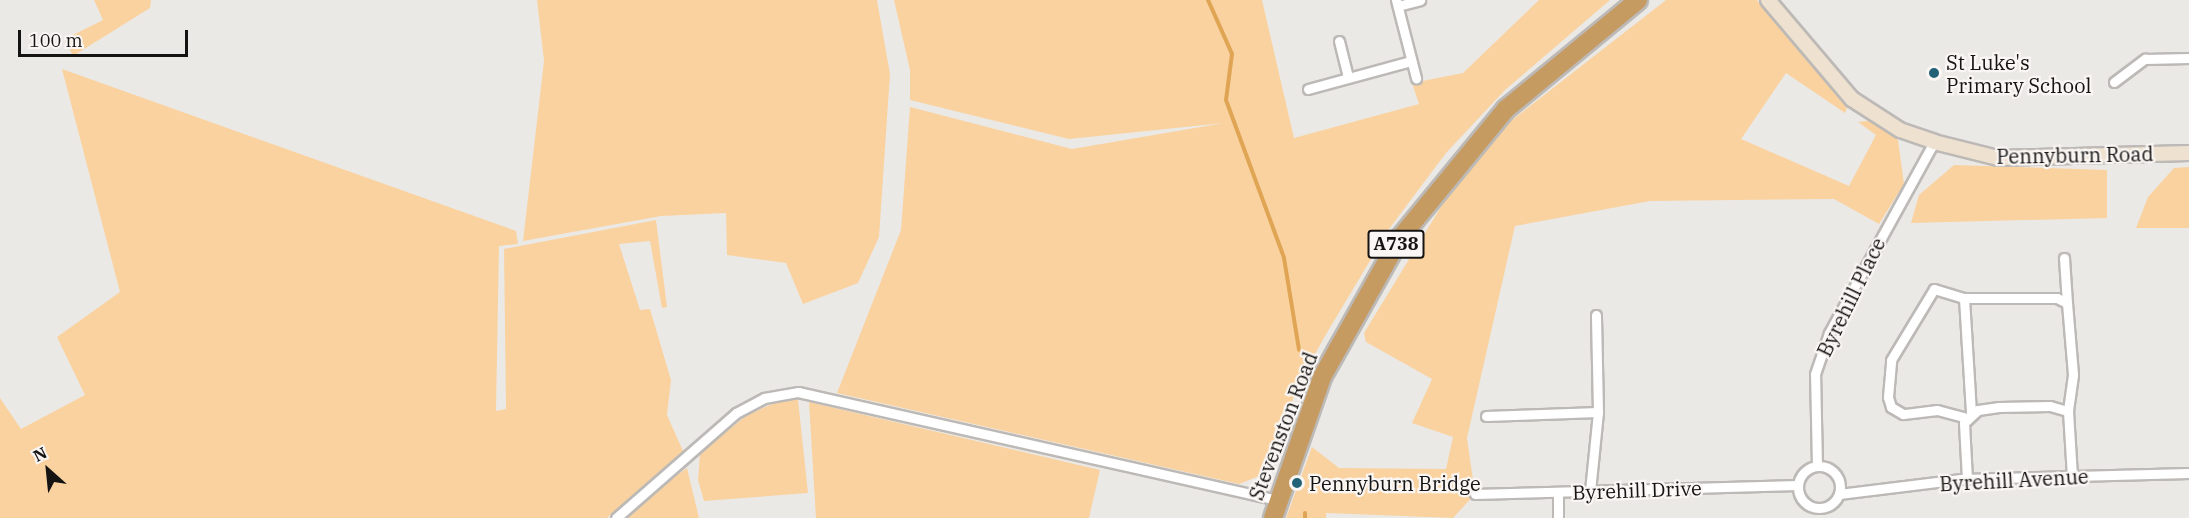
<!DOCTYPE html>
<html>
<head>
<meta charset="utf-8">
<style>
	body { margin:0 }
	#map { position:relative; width:2189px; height:518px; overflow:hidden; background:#ebe9e6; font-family:"IBM Plex Serif",serif }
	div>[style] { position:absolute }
	.green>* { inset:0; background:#fad29f }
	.stream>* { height:4px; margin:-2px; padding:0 2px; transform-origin:2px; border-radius:2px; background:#dfa554 }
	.roads { filter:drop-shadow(2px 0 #bcb9b6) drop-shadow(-2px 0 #bcb9b6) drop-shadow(0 2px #bcb9b6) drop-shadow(0 -2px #bcb9b6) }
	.street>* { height:9px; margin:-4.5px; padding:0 4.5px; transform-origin:4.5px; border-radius:4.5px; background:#fff }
	.street>.ring { margin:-4.5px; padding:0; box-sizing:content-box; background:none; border:9px solid #fff; border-radius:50% }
	.secondary>* { height:14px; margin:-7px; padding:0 7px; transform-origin:7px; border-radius:7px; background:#eee1d0 }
	.highway>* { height:18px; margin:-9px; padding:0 9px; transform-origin:9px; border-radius:9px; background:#c59b62 }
	.dots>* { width:16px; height:16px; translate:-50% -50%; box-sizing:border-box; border:3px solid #f9f6f3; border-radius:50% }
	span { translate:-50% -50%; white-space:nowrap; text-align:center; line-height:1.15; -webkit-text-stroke:4.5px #f9f6f3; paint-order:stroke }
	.shield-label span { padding:2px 4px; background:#f9f6f3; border:2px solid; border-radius:4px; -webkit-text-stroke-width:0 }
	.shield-label { font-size:18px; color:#151413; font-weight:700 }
	.poi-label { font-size:20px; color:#151413 }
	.left { translate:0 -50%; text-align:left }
	.street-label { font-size:20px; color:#151413 }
	.north { position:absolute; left:18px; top:440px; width:60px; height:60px; -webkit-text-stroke:4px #f9f6f3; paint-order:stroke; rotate:333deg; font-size:16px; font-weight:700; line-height:24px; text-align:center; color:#151413 }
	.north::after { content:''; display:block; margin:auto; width:21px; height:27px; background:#151413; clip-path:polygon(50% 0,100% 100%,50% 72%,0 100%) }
	.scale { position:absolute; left:18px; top:30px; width:170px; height:27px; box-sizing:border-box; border:3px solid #151413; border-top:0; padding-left:8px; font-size:18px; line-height:21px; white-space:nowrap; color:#151413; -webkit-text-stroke:4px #f9f6f3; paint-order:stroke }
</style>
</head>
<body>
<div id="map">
	<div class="green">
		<i style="clip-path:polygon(94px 0,151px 0,150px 8px,73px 56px,65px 39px,103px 20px)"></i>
		<i style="clip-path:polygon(537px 0,877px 0,890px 74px,879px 237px,858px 283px,803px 304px,786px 263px,727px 255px,726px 213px,661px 216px,523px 241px,544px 61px)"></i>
		<i style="clip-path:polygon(894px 0,1262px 0,1294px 138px,1419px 104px,1412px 83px,1463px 73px,1539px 0,1610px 0,1505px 90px,1446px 153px,1389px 229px,1325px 336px,1298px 385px,1267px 473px,1239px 484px,837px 393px,901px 230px,910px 107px,1072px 149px,1224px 123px,1069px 139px,910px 100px,910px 70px)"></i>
		<i style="clip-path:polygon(1666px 0,1757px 0,1847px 108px,1845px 113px,1786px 73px,1741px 139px,1849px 186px,1876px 135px,1858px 122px,1875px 120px,1898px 140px,1904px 184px,1879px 224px,1834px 199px,1650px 201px,1515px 226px,1467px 438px,1475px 494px,1453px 518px,1326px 513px,1326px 518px,1286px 518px,1312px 447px,1339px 468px,1446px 469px,1453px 437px,1412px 423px,1432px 379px,1366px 342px,1364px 333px,1447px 197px,1507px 124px)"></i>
		<i style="clip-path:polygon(62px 69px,516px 231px,518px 244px,499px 246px,496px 411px,506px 409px,504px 249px,656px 220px,667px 307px,662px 308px,650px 241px,619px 244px,640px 310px,650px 309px,671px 380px,667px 415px,683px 451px,607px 518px,0 518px,0 398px,21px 429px,85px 395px,57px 337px,120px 292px)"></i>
		<i style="clip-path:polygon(1954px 165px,2107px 170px,2107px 218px,1911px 223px,1919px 195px)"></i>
		<i style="clip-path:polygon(2189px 167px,2189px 228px,2136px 228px,2148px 197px,2174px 168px)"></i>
		<i style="clip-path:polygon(781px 400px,798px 400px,808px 493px,704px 501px,698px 480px,700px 453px,747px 415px)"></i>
		<i style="clip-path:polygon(809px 402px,1100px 470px,1089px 518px,816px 518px)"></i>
		<i style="clip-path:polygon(687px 468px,699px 518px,625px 518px,653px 492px)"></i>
	</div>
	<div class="stream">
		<i style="left:1208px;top:0;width:59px;rotate:66deg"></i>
		<i style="left:1232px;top:54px;width:46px;rotate:97.4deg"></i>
		<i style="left:1226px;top:100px;width:168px;rotate:69.8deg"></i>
		<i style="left:1284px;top:258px;width:93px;rotate:80.7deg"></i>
		<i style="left:1305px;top:518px;width:5px;rotate:-90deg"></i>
	</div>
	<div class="roads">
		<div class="street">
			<i style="left:1396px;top:0;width:81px;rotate:75.6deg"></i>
			<i style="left:1398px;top:6px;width:23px;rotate:-15deg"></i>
			<i style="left:1339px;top:41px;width:38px;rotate:76deg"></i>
			<i style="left:2114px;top:82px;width:39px;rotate:-37deg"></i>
			<i style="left:2145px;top:59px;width:44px;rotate:-1.3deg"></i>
			<i style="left:1308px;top:89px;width:107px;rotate:-15.2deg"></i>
			<i style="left:2064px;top:258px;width:45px;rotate:86.2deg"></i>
			<i style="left:1964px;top:298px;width:115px;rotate:86.5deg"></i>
			<i style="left:1486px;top:416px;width:112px;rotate:-2deg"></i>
			<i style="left:1967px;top:418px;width:31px;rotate:-165deg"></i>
			<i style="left:1937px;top:410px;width:34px;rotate:173deg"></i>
			<i style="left:1903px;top:414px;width:14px;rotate:-150deg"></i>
			<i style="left:1891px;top:407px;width:10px;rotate:-107deg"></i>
			<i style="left:1888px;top:397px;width:37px;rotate:-85deg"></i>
			<i style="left:1891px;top:360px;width:83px;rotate:-58.8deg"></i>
			<i style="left:1934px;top:289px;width:31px;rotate:17deg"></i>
			<i style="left:1964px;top:298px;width:93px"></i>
			<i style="left:2057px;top:298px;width:11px;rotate:27deg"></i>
			<i style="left:2067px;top:303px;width:72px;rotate:85.2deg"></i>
			<i style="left:2073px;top:375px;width:36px;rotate:98deg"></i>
			<i style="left:1817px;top:466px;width:92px;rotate:-91.2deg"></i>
			<i style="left:1815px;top:374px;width:43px;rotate:-71.1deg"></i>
			<i style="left:1829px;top:333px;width:218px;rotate:-61.2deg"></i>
			<i class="ring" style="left:1798px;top:466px;width:33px;height:33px"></i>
			<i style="left:1967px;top:479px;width:56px;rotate:-93.1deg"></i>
			<i style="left:1964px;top:423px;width:19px;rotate:-43deg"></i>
			<i style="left:1978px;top:410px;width:21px;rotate:-8deg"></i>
			<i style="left:1999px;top:407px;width:51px;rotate:-1.1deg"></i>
			<i style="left:2050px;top:406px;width:19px;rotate:16deg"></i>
			<i style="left:2068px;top:411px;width:65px;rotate:86.5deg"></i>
			<i style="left:1590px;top:491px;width:79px;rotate:-84.2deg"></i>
			<i style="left:1598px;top:412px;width:97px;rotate:-91.2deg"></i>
			<i style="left:1475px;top:494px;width:323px;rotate:-1.6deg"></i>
			<i style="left:1839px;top:494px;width:123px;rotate:-7deg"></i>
			<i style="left:1961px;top:479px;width:228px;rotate:-1.5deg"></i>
			<i style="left:616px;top:518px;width:159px;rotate:-41.2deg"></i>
			<i style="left:736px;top:413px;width:32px;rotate:-28deg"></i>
			<i style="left:764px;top:398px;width:35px;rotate:-10deg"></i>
			<i style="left:798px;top:392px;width:492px;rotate:12.7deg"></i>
			<i style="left:1558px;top:518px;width:26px;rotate:-90deg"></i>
		</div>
		<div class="secondary">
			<i style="left:1768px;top:0;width:130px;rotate:49.7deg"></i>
			<i style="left:1852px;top:99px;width:57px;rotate:32.9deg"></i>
			<i style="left:1900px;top:130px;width:36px;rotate:19deg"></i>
			<i style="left:1934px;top:142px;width:66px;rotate:14deg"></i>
			<i style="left:1998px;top:158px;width:191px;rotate:-1.5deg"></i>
		</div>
		<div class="highway">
			<i style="left:1273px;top:518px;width:149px;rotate:-70.8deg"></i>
			<i style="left:1322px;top:377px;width:159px;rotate:-60.7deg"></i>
			<i style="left:1400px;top:238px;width:167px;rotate:-50.6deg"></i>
			<i style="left:1506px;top:109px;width:171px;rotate:-39.5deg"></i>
		</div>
	</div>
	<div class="dots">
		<i style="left:1934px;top:73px;background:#226277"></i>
		<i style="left:1297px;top:483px;background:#226277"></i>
	</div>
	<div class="shield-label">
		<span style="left:1396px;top:244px">A738</span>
	</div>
	<div class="poi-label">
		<span class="left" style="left:1946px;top:74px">St Luke's<br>Primary School</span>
		<span class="left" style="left:1309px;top:483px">Pennyburn Bridge</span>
	</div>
	<div class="street-label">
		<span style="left:2075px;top:155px;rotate:-1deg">Pennyburn Road</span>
		<span style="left:1851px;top:297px;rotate:-64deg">Byrehill Place</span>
		<span style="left:1283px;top:426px;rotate:-69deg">Stevenston Road</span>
		<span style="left:2014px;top:480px;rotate:-3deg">Byrehill Avenue</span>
		<span style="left:1637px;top:490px;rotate:-2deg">Byrehill Drive</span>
	</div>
	<div class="north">N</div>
	<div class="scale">100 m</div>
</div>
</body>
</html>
